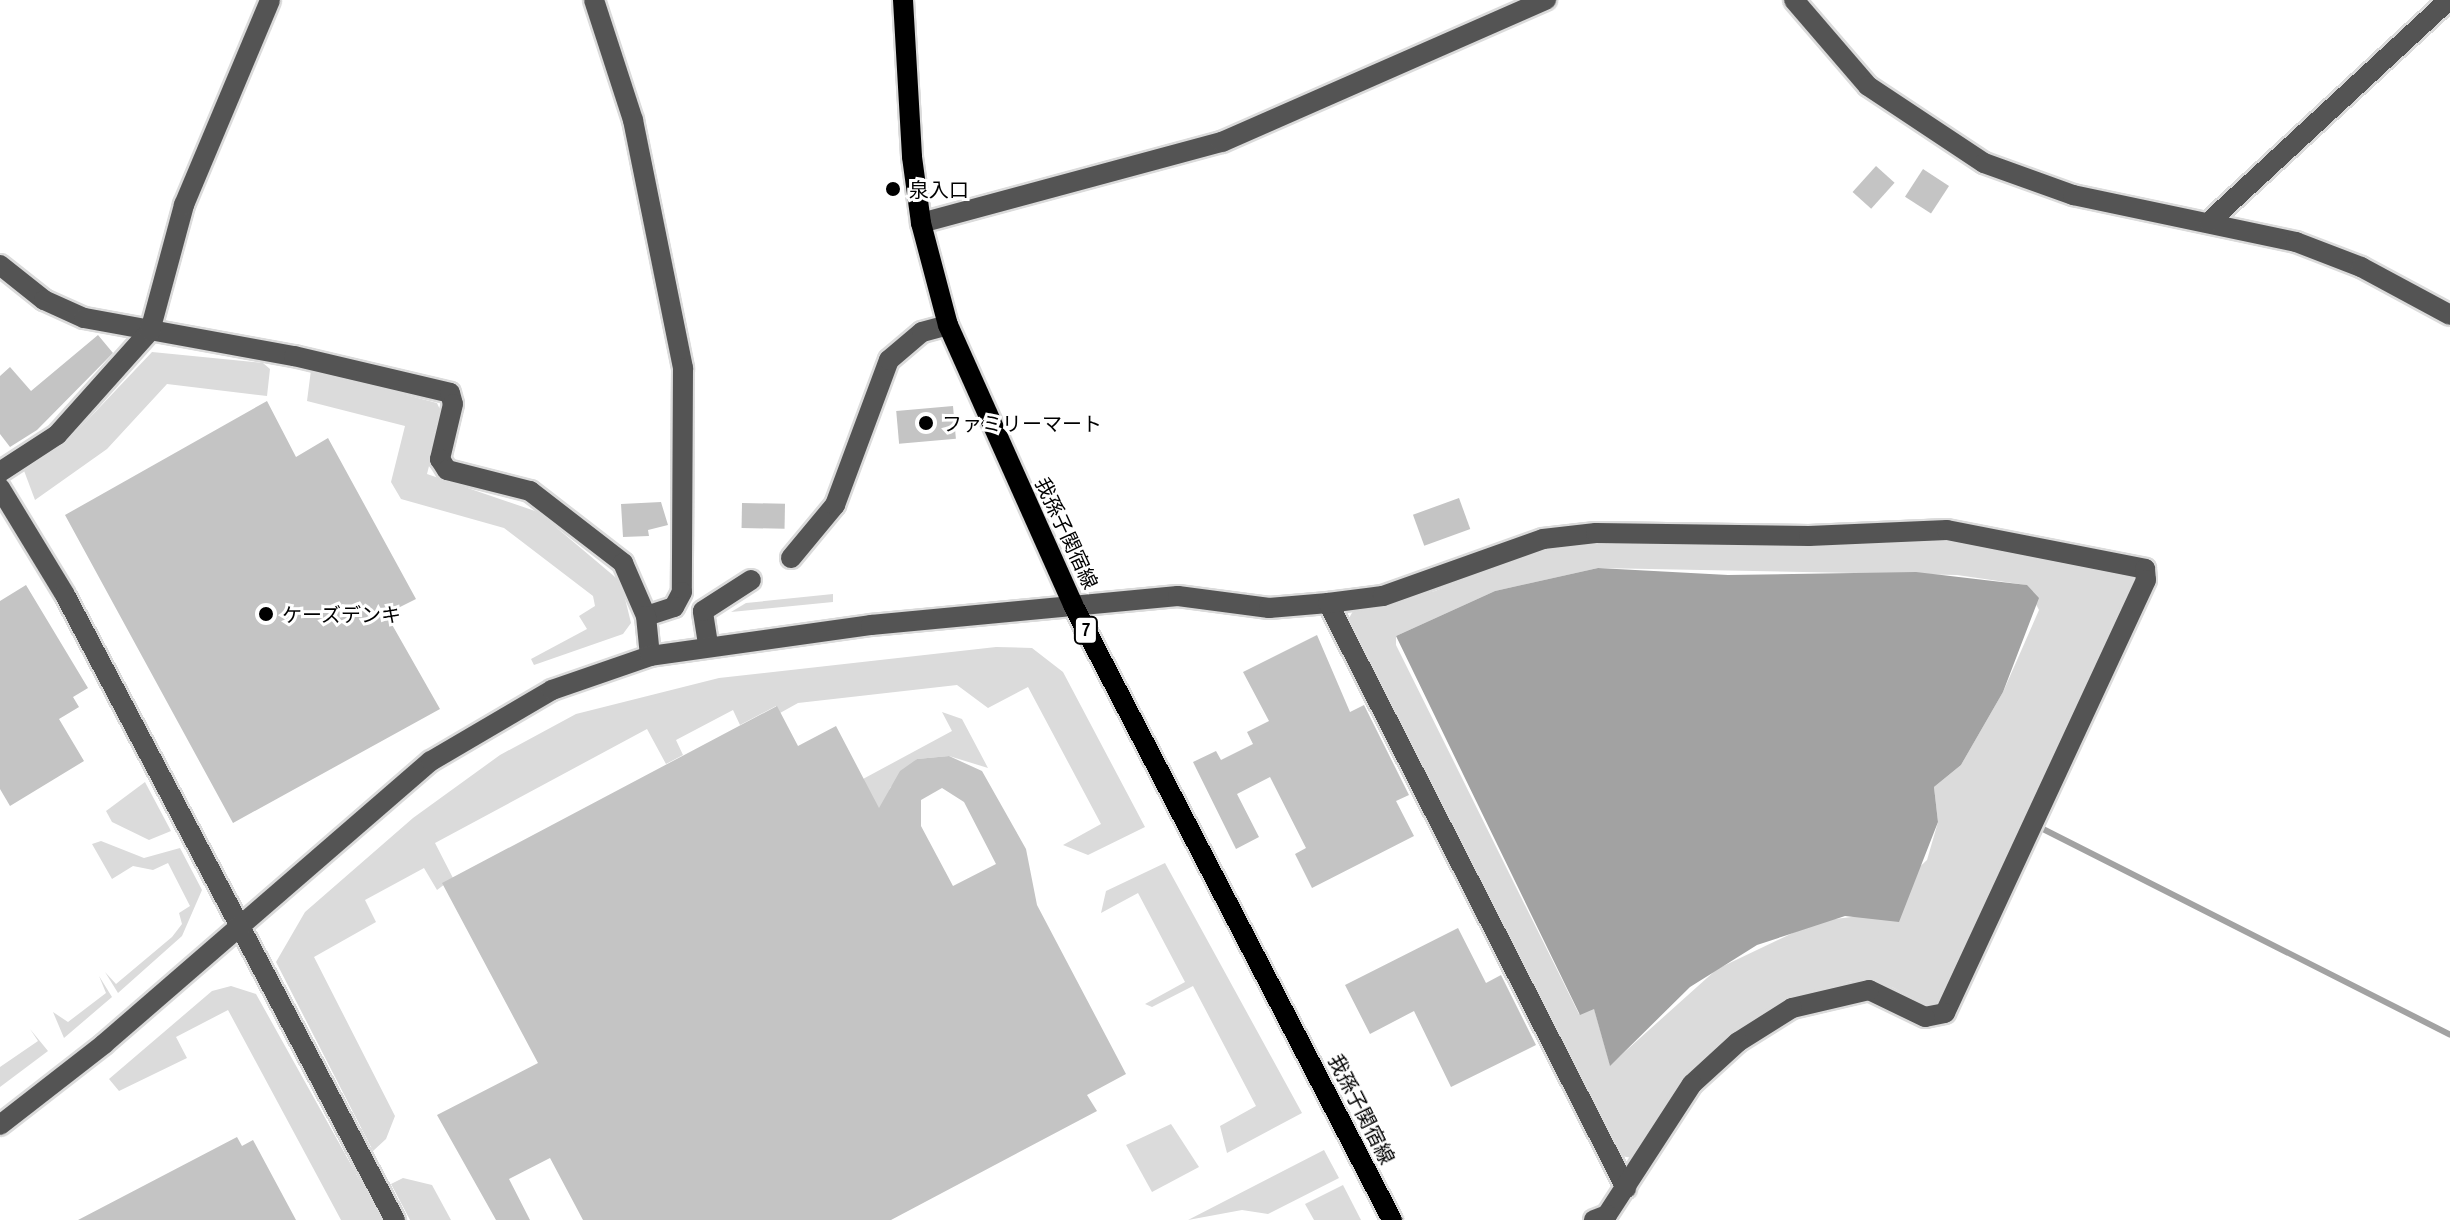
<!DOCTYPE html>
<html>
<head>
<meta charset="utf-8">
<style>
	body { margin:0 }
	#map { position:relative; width:2450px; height:1220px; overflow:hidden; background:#fff; font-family:"Archivo Narrow","Noto Sans JP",sans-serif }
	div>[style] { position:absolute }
	.green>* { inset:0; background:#dbdbdb }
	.water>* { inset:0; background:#a2a2a2 }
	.stream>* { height:6px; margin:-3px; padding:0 3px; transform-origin:3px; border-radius:3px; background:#a2a2a2 }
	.building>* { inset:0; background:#c4c4c4; transform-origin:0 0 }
	.roads { filter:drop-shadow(2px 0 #dbdbdb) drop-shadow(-2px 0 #dbdbdb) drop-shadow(0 2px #dbdbdb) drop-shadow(0 -2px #dbdbdb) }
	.minor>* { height:20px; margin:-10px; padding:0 10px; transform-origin:10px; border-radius:10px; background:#545454 }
	.major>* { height:20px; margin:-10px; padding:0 10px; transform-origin:10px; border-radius:10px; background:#000 }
	.dots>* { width:22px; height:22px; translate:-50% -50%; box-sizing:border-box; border:4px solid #fff; border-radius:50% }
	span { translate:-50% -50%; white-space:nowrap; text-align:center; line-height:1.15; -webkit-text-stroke:6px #fff; paint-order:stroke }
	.shield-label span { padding:2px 6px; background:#fff; border:2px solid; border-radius:6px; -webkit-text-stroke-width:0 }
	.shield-label { font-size:18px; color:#000; font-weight:700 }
	.poi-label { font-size:20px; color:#000 }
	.left { translate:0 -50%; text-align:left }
	.street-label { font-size:20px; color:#000 }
</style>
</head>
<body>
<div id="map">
	<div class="green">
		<i style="clip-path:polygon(152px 352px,263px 363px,270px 369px,267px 396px,167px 384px,107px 449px,35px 500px,23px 468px,80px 428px)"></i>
		<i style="clip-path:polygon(311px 370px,437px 403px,442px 414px,427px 474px,538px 512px,621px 582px,631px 623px,623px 634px,534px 665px,531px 659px,587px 629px,579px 616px,595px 606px,593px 596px,504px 528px,401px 499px,391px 482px,405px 426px,307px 401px)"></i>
		<i style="clip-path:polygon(evenodd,1593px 539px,1945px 539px,2135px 573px,2138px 584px,1938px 1003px,1929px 1007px,1892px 987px,1852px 981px,1785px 1002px,1686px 1074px,1633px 1158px,1620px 1156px,1348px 620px,1353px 611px,1435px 591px,1547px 545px,1593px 539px,1598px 568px,1957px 575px,2026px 585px,2039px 610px,2003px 692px,1961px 765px,1934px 787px,1938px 822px,1927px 860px,1868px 915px,1818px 921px,1717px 969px,1610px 1065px,1594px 1008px,1579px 1014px,1396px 645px,1396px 636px,1495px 591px,1598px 568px)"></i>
		<i style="clip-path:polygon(833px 594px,833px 602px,731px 612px,746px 603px)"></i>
		<i style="clip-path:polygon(996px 647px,1032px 648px,1063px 672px,1145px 827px,1088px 855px,1063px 845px,1101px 824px,1028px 687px,988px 708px,957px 685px,798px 703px,780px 713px,776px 706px,740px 725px,733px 710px,676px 740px,683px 755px,666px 764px,647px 729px,435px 843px,453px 878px,437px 890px,424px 868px,365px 900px,376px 922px,314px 957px,395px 1116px,386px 1139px,373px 1151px,276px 962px,305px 912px,413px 818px,500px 755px,576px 714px,719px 678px)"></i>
		<i style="clip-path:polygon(942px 712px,962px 719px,988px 768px,949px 756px,917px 759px,890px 788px,886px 823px,863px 779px,952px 731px)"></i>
		<i style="clip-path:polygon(145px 782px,171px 831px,149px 840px,112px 822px,106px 811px)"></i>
		<i style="clip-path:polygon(101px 841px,144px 858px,180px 848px,202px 890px,182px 936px,118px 993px,105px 972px,116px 984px,172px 937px,182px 924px,179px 913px,190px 906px,168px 863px,153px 870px,133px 866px,112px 879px,92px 844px)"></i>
		<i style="clip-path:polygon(1165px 863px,1302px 1113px,1227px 1153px,1220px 1126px,1256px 1106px,1193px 986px,1152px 1007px,1145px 1004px,1185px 982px,1138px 893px,1101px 913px,1106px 891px)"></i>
		<i style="clip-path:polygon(99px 976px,112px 997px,64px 1038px,53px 1012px,68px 1022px,106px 993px)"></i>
		<i style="clip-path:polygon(231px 986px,256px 994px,382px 1220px,341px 1220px,228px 1010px,176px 1037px,187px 1058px,119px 1091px,109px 1079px,212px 991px)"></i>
		<i style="clip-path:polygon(30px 1029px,48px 1051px,0 1087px,0 1067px,38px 1041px)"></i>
		<i style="clip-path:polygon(1171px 1124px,1199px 1167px,1152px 1192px,1126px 1145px)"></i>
		<i style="clip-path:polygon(1324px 1150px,1339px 1178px,1268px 1214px,1242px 1210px,1188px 1220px)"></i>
		<i style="clip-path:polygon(403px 1178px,432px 1185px,451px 1220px,410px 1220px,391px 1184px)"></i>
		<i style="clip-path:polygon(1343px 1185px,1361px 1220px,1314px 1220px,1305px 1204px)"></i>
	</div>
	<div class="water">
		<i style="clip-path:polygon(1598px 568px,1728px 575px,1916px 572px,2027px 585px,2039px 598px,2003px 692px,1961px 765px,1934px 787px,1938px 822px,1899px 922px,1845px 916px,1757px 945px,1690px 987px,1610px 1066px,1594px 1009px,1580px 1015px,1396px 636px,1495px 591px)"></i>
	</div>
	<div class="stream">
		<i style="left:2041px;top:828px;width:458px;rotate:26.8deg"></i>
	</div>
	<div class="building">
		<i style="left:1876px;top:166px;width:25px;height:35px;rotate:42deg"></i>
		<i style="left:1923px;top:169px;width:31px;height:33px;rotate:33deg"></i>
		<i style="clip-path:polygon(98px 335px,113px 353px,37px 430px,10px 447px,0 434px,0 376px,10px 367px,31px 391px)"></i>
		<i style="clip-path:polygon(267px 401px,296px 457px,328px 438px,416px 599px,386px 614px,440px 709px,233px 823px,65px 515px)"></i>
		<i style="left:953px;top:406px;width:33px;height:57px;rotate:85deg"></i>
		<i style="left:1459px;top:498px;width:33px;height:49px;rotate:70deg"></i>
		<i style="clip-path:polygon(661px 502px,668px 525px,648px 530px,649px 536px,623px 537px,621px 504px)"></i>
		<i style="left:742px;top:503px;width:43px;height:25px;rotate:1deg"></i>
		<i style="clip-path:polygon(26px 585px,88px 688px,73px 697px,79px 707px,59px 719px,84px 761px,10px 806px,0 789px,0 601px)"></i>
		<i style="clip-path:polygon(1317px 635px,1350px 712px,1364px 705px,1409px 795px,1396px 801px,1414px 836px,1312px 888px,1295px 854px,1306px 848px,1270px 777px,1237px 794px,1259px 837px,1236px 849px,1193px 762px,1216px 751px,1221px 760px,1253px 744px,1247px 732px,1269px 721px,1243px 672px)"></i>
		<i style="clip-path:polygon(evenodd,777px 706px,798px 746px,836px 726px,879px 808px,900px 771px,917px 759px,949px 756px,982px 771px,1026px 849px,1037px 905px,1126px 1074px,1087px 1095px,1097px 1111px,891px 1220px,583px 1220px,550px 1158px,509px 1179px,530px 1220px,496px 1220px,437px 1115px,538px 1063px,442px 883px,777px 706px,942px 788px,964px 802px,996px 864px,953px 886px,921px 826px,921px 800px,942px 788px)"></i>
		<i style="clip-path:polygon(1458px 928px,1486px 983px,1501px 975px,1536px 1045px,1451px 1087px,1414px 1011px,1370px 1034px,1345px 985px)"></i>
		<i style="clip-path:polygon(237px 1137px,242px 1146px,253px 1140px,296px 1220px,78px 1220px)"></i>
	</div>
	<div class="roads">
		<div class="minor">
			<i style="left:594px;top:0;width:126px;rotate:72deg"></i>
			<i style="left:633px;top:120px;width:253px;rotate:78.6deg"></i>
			<i style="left:683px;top:368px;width:224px;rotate:90.3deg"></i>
			<i style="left:682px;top:592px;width:17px;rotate:118deg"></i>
			<i style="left:674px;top:607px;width:29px;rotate:162deg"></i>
			<i style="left:1794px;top:0;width:113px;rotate:49.3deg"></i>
			<i style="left:1868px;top:86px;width:139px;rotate:33.6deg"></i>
			<i style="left:1984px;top:163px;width:95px;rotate:19.8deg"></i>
			<i style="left:2073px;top:195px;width:228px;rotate:11.9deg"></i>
			<i style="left:2296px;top:242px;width:70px;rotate:21deg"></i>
			<i style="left:2361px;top:267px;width:101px;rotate:28.3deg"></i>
			<i style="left:2209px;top:222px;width:327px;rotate:-42.8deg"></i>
			<i style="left:921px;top:223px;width:312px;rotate:-15.1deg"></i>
			<i style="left:1222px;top:142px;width:354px;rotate:-23.7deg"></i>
			<i style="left:0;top:265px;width:56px;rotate:38.5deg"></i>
			<i style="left:44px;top:300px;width:44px;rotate:24.2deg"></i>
			<i style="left:84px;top:318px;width:213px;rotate:10.3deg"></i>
			<i style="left:294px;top:356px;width:160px;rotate:13.3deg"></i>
			<i style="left:450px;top:393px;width:11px;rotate:75deg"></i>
			<i style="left:453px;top:404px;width:57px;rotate:103.3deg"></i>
			<i style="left:440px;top:459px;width:13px;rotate:58deg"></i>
			<i style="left:447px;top:470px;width:86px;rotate:14.2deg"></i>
			<i style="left:530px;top:491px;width:118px;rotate:37.7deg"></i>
			<i style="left:623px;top:563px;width:58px;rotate:66.5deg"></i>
			<i style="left:646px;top:616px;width:40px;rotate:84.3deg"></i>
			<i style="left:0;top:472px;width:68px;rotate:-33deg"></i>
			<i style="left:57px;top:435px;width:140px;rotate:-48.2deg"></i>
			<i style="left:150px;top:331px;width:131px;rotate:-74.9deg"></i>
			<i style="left:184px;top:205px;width:222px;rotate:-67.2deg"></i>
			<i style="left:0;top:488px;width:125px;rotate:58.7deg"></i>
			<i style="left:65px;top:595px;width:707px;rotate:62.17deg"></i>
			<i style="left:791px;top:558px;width:69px;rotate:-50.3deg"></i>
			<i style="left:835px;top:505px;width:155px;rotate:-69.6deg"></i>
			<i style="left:889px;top:360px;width:43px;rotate:-40.3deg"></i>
			<i style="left:922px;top:332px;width:27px;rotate:-15deg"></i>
			<i style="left:1328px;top:603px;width:657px;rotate:63.01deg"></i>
			<i style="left:708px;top:644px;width:33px;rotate:-99deg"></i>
			<i style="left:703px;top:611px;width:57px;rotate:-32.9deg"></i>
			<i style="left:0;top:1125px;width:132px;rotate:-37.9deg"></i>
			<i style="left:104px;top:1044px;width:432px;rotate:-40.9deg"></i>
			<i style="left:431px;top:761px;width:140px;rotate:-30.4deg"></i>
			<i style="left:552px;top:690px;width:104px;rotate:-19.1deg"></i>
			<i style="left:650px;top:656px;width:223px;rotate:-8deg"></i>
			<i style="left:871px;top:625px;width:308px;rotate:-5.4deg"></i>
			<i style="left:1178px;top:596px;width:92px;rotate:7.5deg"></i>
			<i style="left:1269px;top:608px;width:59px;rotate:-4.8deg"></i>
			<i style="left:1328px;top:603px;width:55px;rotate:-7.3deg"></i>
			<i style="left:1383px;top:596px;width:170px;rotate:-19.6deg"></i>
			<i style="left:1543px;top:539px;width:53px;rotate:-6.5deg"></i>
			<i style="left:1596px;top:533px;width:213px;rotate:0.8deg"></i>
			<i style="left:1809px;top:536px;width:138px;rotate:-2.5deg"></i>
			<i style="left:1947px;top:530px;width:202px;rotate:11.1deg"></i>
			<i style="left:2145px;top:569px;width:11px;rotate:85deg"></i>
			<i style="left:2146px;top:580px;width:477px;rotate:114.9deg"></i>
			<i style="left:1945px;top:1013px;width:20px;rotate:169deg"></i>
			<i style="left:1925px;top:1017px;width:62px;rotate:-154.3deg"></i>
			<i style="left:1869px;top:990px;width:79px;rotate:166.8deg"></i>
			<i style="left:1792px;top:1008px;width:64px;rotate:147.8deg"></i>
			<i style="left:1738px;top:1042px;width:62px;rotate:137.6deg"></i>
			<i style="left:1692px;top:1084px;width:156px;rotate:123deg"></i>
			<i style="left:1607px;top:1215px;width:14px;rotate:159deg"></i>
		</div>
		<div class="major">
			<i style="left:903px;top:0;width:157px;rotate:86.7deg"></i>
			<i style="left:912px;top:157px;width:67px;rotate:82.2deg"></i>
			<i style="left:921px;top:223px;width:106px;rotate:75.2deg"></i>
			<i style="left:948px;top:325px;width:307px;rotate:65.9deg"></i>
			<i style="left:1073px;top:605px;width:693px;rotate:62.58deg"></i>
		</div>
	</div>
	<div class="dots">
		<i style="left:893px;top:189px;background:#000"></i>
		<i style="left:926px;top:423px;background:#000"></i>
		<i style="left:266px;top:614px;background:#000"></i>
	</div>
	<div class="shield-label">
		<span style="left:1086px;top:630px">7</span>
	</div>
	<div class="poi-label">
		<span class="left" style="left:909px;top:189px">泉入口</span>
		<span class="left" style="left:942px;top:423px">ファミリーマート</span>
		<span class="left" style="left:282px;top:614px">ケーズデンキ</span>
	</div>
	<div class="street-label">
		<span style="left:1067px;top:533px;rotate:65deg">我孫子関宿線</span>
		<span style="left:1362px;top:1109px;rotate:63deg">我孫子関宿線</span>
	</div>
</div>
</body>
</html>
